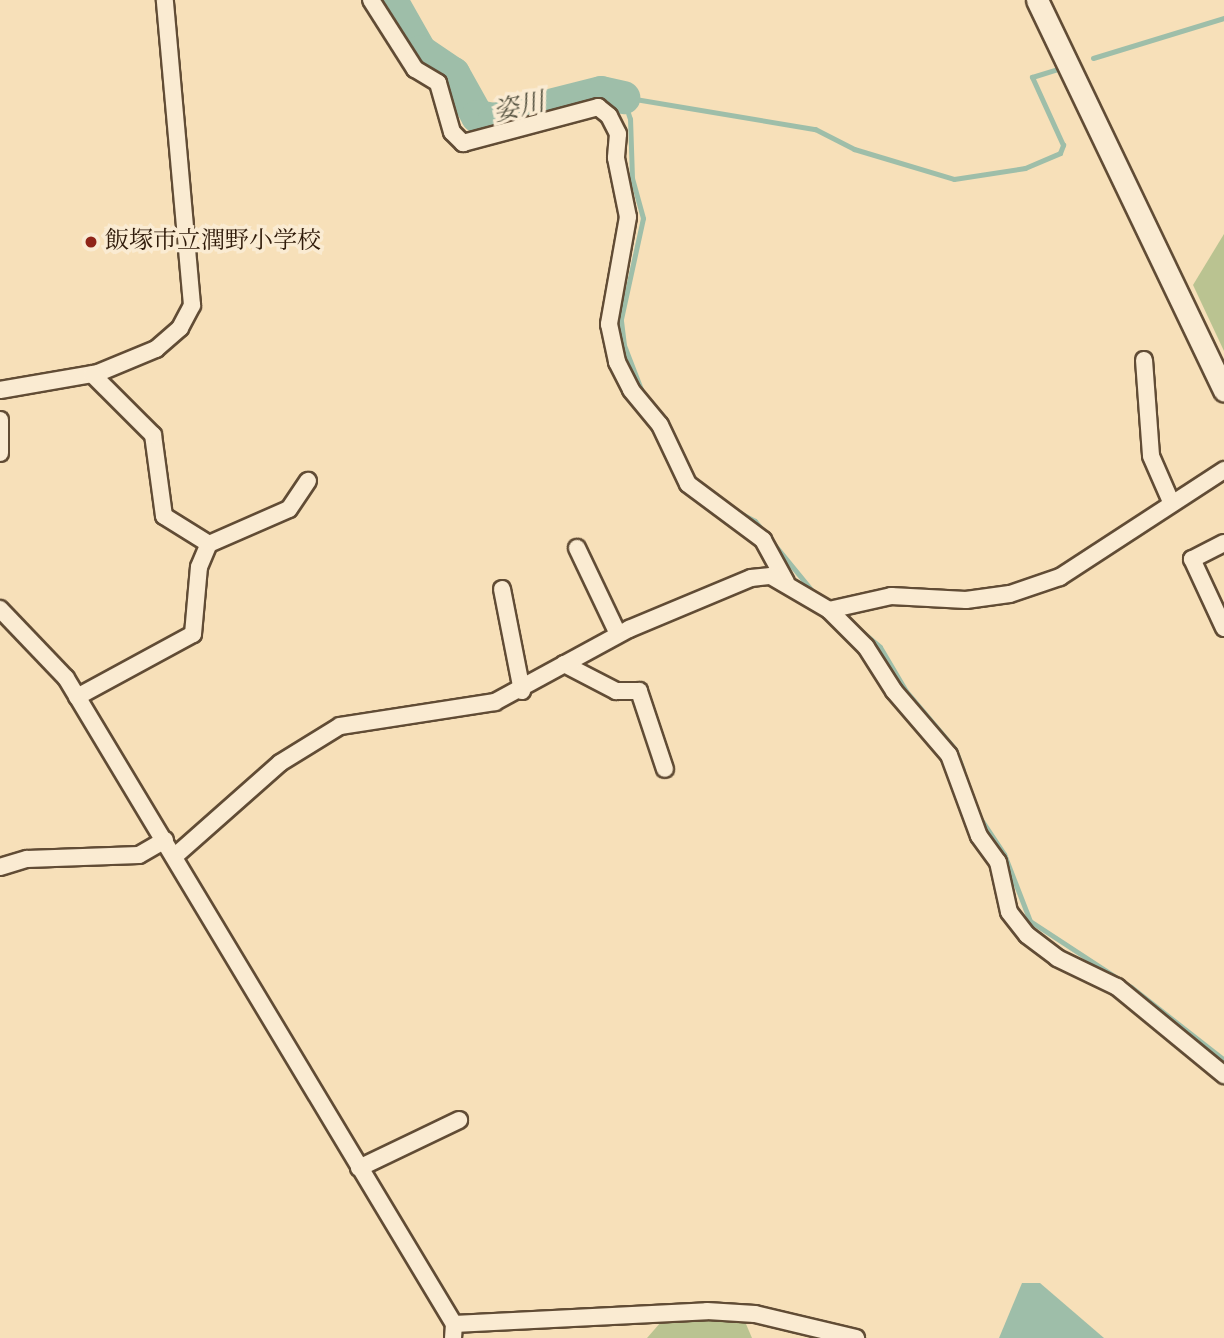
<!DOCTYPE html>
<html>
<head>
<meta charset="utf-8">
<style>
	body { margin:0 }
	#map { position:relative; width:1224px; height:1338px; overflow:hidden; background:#f7e0b9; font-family:"IM FELL DW Pica","Noto Serif JP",serif }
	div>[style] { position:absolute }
	.green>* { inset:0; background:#bac391 }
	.water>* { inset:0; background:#9ebea9 }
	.stream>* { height:5px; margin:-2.5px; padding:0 2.5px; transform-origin:2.5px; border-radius:2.5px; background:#9ebea9 }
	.river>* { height:33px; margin:-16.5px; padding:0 16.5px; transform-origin:16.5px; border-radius:16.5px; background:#9ebea9 }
	.roads { filter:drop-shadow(2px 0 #614c35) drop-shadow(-2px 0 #614c35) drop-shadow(0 2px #614c35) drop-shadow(0 -2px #614c35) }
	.street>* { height:16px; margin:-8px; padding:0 8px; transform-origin:8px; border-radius:8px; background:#faebd2 }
	.secondary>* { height:21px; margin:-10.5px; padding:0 10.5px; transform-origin:10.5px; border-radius:10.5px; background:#faebd2 }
	.dots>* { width:19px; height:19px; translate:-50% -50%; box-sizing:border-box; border:4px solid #faebd2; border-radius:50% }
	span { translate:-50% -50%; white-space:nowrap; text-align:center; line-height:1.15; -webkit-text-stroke:7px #faebd2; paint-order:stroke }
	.poi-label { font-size:24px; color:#2f1a09 }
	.left { translate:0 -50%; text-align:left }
	.water-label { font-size:26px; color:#565341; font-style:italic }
</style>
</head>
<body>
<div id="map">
	<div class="green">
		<i style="clip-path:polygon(1224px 234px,1224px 351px,1193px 285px)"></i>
		<i style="clip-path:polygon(668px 1314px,743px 1317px,752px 1338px,647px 1338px)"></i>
	</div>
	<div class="water">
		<i style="clip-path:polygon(1022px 1283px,1040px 1283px,1104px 1338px,999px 1338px)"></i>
	</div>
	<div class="stream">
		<i style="left:1093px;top:58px;width:137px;rotate:-17deg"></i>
		<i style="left:642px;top:392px;width:50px;rotate:-111deg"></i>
		<i style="left:624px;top:345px;width:26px;rotate:-97deg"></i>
		<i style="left:621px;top:319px;width:103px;rotate:-77.7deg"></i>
		<i style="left:643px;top:218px;width:41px;rotate:-105.4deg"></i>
		<i style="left:632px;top:178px;width:59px;rotate:-91.9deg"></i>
		<i style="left:630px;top:119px;width:23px;rotate:-108deg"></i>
		<i style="left:623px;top:97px;width:195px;rotate:9.5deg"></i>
		<i style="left:815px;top:129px;width:44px;rotate:27.1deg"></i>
		<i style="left:854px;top:149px;width:104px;rotate:16.7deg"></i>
		<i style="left:954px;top:179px;width:72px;rotate:-8.8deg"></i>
		<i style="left:1025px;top:168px;width:38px;rotate:-23deg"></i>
		<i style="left:1060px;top:153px;width:9px;rotate:-69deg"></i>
		<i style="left:1063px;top:145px;width:75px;rotate:-114.5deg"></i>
		<i style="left:1032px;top:77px;width:24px;rotate:-17deg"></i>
		<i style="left:653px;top:405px;width:46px;rotate:58.4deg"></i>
		<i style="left:738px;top:512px;width:19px;rotate:28deg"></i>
		<i style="left:755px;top:521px;width:93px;rotate:50.7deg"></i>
		<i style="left:860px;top:630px;width:26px;rotate:40deg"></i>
		<i style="left:880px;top:647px;width:51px;rotate:59.4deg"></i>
		<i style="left:906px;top:691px;width:76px;rotate:49.8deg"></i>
		<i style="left:955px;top:749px;width:22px;rotate:69deg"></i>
		<i style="left:978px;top:815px;width:47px;rotate:56.3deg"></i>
		<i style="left:1004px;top:854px;width:72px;rotate:68.8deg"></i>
		<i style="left:1030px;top:921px;width:121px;rotate:33.2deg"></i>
		<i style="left:1131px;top:987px;width:118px;rotate:38.1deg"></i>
	</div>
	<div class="river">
		<i style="left:391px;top:0;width:59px;rotate:60.4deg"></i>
		<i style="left:420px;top:51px;width:40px;rotate:34deg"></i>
		<i style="left:453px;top:73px;width:49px;rotate:60.8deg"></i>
		<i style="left:477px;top:116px;width:17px;rotate:10deg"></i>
		<i style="left:494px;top:119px;width:110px;rotate:-14.2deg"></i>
		<i style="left:601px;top:92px;width:23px;rotate:13deg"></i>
	</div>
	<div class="roads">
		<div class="street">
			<i style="left:371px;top:0;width:82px;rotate:57.5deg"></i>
			<i style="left:415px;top:69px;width:27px;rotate:31deg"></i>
			<i style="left:438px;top:83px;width:51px;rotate:74.1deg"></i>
			<i style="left:452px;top:132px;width:16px;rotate:45deg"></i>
			<i style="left:463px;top:143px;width:140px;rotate:-14.9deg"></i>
			<i style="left:598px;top:107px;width:14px;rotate:39deg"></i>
			<i style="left:609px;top:116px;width:20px;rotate:63deg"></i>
			<i style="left:618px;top:134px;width:24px;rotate:95deg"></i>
			<i style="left:616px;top:158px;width:60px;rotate:78.5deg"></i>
			<i style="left:628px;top:217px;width:109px;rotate:100.1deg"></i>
			<i style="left:609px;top:324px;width:39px;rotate:78deg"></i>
			<i style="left:617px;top:362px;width:31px;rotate:63deg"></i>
			<i style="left:631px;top:390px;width:45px;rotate:50.4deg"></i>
			<i style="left:660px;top:425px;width:65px;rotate:64.6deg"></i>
			<i style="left:688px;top:484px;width:94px;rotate:36.7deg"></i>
			<i style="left:763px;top:540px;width:48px;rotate:61.3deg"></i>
			<i style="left:1144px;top:360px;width:96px;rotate:85.8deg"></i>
			<i style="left:1151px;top:456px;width:52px;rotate:66.4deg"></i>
			<i style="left:0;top:390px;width:99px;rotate:-9.8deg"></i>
			<i style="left:98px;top:373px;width:63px;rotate:-22.5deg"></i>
			<i style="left:156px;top:349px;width:32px;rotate:-41deg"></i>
			<i style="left:180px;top:328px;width:26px;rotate:-62deg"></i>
			<i style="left:192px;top:305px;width:306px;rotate:-95.1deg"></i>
			<i style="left:0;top:420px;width:33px;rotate:90deg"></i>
			<i style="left:1224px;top:543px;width:36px;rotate:153deg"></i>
			<i style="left:1192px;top:559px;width:76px;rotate:65.1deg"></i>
			<i style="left:209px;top:544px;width:87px;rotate:-23.6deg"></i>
			<i style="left:289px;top:509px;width:34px;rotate:-56deg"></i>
			<i style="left:577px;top:548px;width:95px;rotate:64.5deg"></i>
			<i style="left:502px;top:589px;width:104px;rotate:78.9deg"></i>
			<i style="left:0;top:609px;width:95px;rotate:46.3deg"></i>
			<i style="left:66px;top:678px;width:754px;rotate:59.01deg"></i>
			<i style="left:454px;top:1324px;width:14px;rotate:94deg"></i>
			<i style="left:829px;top:610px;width:64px;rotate:-12.7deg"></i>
			<i style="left:891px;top:596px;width:75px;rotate:3.1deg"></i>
			<i style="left:966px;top:600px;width:44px;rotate:-7.8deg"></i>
			<i style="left:1010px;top:594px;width:53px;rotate:-18.8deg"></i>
			<i style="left:1060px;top:577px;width:196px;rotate:-33.1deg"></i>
			<i style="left:564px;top:664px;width:59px;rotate:27.4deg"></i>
			<i style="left:616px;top:691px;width:23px"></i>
			<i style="left:639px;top:691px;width:82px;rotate:71.6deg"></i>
			<i style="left:77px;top:697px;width:132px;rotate:-28.5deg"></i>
			<i style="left:193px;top:634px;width:67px;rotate:-84.9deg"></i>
			<i style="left:199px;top:567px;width:25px;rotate:-67deg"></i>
			<i style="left:209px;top:544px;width:53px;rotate:-148.1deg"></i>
			<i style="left:164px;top:516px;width:82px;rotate:-97.7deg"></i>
			<i style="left:153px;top:435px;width:86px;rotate:-135deg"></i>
			<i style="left:175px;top:856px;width:140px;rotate:-41.5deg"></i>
			<i style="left:280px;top:763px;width:70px;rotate:-31.7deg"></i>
			<i style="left:340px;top:726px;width:157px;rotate:-8.8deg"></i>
			<i style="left:495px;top:702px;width:153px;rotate:-28.6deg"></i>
			<i style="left:629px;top:629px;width:132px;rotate:-22.7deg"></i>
			<i style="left:751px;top:578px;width:20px;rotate:-6deg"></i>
			<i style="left:771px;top:576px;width:67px;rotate:30.4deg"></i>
			<i style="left:829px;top:610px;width:52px;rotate:45deg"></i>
			<i style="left:866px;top:647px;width:52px;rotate:57.5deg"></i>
			<i style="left:894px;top:691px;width:84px;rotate:49.3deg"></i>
			<i style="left:949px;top:755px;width:86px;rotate:69.7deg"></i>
			<i style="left:979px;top:836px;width:32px;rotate:54deg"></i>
			<i style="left:998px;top:862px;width:51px;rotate:77.6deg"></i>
			<i style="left:1009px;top:912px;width:29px;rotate:52deg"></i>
			<i style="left:1027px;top:935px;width:38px;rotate:37deg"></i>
			<i style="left:1057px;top:958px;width:67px;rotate:25.8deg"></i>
			<i style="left:1117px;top:987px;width:139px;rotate:39.4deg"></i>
			<i style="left:0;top:867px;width:28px;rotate:-17deg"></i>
			<i style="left:27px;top:859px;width:112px;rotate:-2deg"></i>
			<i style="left:139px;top:855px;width:30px;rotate:-30deg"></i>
			<i style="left:359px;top:1168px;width:111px;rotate:-25.6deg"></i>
			<i style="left:454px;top:1324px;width:253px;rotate:-2.9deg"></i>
			<i style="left:707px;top:1311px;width:48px;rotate:3.6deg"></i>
			<i style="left:755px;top:1314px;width:104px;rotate:13.4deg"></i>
		</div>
		<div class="secondary">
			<i style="left:1037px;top:0;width:433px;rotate:64.4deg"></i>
		</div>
	</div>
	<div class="dots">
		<i style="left:91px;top:242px;background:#8f2418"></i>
	</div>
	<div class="poi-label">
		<span class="left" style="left:105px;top:242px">飯塚市立潤野小学校</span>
	</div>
	<div class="water-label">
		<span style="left:519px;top:108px;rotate:-13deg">姿川</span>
	</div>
</div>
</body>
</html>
